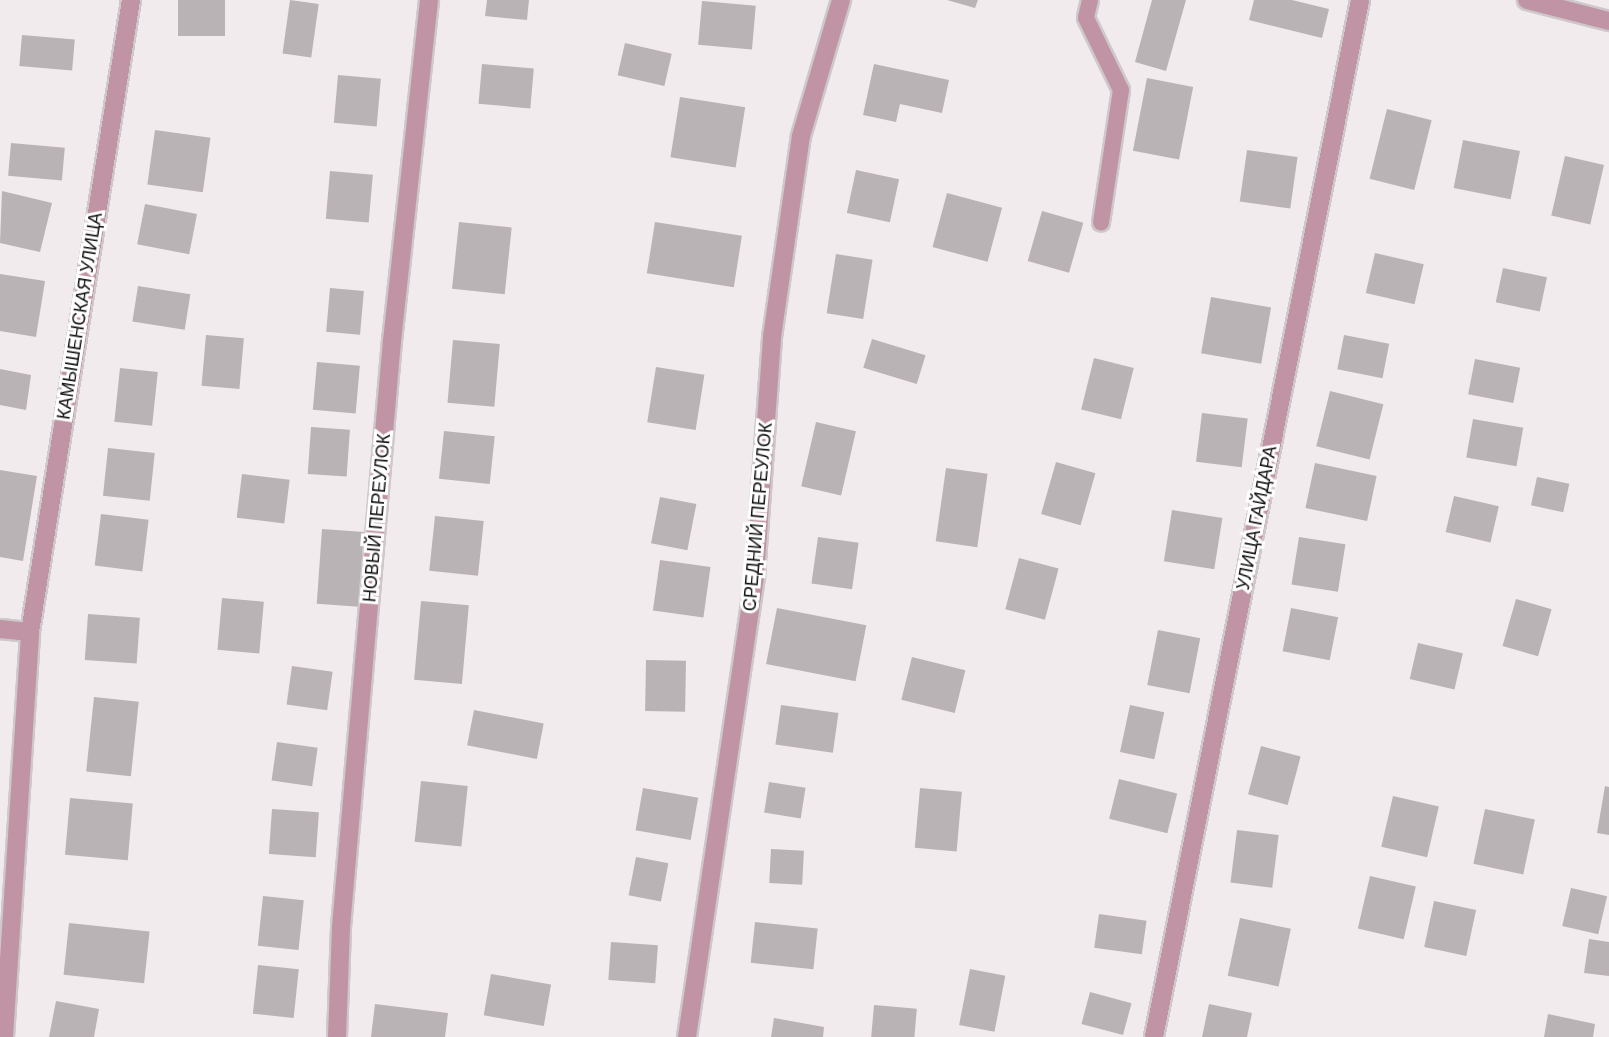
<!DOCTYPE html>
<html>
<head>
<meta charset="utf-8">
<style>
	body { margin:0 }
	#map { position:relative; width:1609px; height:1037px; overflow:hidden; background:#f2ebed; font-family:Helvetica,sans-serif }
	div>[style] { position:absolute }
	.building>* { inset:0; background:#bab3b5; transform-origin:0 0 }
	.roads { filter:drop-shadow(2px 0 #cec8ca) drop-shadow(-2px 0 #cec8ca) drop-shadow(0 2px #cec8ca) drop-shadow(0 -2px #cec8ca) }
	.service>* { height:16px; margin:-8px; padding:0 8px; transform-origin:8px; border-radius:8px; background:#c094a4 }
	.minor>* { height:18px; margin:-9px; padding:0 9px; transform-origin:9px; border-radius:9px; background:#c094a4 }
	.tertiary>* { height:18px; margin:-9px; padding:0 9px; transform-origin:9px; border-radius:9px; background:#c094a4 }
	span { translate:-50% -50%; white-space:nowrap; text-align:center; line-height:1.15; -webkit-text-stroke:6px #fff; paint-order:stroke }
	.street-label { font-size:18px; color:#110f10 }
</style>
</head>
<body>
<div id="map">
	<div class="building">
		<i style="left:178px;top:0;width:47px;height:36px"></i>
		<i style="left:290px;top:0;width:29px;height:54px;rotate:8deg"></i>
		<i style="clip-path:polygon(487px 0,529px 0,527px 20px,485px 16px)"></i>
		<i style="clip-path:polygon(947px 0,978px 0,975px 8px)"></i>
		<i style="clip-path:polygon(1152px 0,1186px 0,1166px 71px,1135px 62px)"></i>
		<i style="clip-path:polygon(1254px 0,1292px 0,1329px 9px,1322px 38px,1249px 20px)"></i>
		<i style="left:702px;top:1px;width:54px;height:44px;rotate:5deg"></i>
		<i style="left:22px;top:35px;width:53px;height:31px;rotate:5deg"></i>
		<i style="left:625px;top:43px;width:48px;height:33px;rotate:13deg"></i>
		<i style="left:482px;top:64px;width:52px;height:40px;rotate:5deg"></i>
		<i style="clip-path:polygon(874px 64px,949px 80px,942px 113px,900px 104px,896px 122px,863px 115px)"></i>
		<i style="left:338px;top:75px;width:43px;height:48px;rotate:5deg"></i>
		<i style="left:1147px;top:78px;width:47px;height:74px;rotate:11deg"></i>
		<i style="left:680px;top:97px;width:66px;height:61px;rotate:9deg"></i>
		<i style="left:1387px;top:109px;width:46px;height:72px;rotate:14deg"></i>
		<i style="left:155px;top:130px;width:56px;height:55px;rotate:8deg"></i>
		<i style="left:1463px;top:140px;width:58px;height:49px;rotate:11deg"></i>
		<i style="left:11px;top:143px;width:54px;height:33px;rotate:5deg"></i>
		<i style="left:1247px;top:150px;width:51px;height:52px;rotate:8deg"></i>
		<i style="left:1565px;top:156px;width:40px;height:61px;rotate:13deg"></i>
		<i style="left:856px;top:170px;width:44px;height:44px;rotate:12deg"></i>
		<i style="left:330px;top:171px;width:43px;height:48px;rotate:5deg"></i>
		<i style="clip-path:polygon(2px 191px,52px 203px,40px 252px,0 243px)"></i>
		<i style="left:947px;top:193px;width:57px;height:56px;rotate:15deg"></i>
		<i style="left:145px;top:204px;width:53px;height:41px;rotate:11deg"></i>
		<i style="left:1042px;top:211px;width:43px;height:52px;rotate:16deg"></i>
		<i style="left:459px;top:222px;width:53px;height:67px;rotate:6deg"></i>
		<i style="left:655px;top:222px;width:88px;height:52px;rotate:9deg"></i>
		<i style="left:1375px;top:253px;width:50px;height:41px;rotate:13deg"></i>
		<i style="left:836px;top:254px;width:37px;height:60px;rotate:9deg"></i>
		<i style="left:1503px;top:268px;width:45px;height:35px;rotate:12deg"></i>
		<i style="clip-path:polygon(0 274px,45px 281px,36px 337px,0 331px)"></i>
		<i style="left:138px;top:286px;width:53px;height:36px;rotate:9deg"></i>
		<i style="left:330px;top:288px;width:34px;height:44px;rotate:5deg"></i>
		<i style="left:1211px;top:297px;width:61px;height:57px;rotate:10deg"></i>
		<i style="left:206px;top:335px;width:38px;height:51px;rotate:5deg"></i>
		<i style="left:1344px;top:335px;width:46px;height:35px;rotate:11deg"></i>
		<i style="left:872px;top:339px;width:56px;height:30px;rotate:17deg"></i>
		<i style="left:453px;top:340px;width:47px;height:63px;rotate:5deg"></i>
		<i style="left:1094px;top:358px;width:41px;height:53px;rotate:14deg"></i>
		<i style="left:1475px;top:359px;width:46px;height:36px;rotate:11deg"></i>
		<i style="left:317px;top:362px;width:43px;height:48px;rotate:5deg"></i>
		<i style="left:656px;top:367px;width:49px;height:56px;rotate:9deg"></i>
		<i style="left:120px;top:368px;width:38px;height:54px;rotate:6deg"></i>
		<i style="clip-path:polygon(0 369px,31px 375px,26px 410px,0 405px)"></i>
		<i style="left:1330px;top:391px;width:55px;height:57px;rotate:14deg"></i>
		<i style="left:1202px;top:413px;width:46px;height:49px;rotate:7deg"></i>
		<i style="left:1473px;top:419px;width:51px;height:39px;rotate:10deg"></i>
		<i style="left:816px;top:422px;width:41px;height:66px;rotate:13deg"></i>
		<i style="left:311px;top:427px;width:39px;height:47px;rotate:4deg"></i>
		<i style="left:444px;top:431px;width:51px;height:48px;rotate:6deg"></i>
		<i style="left:108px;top:448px;width:47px;height:48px;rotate:6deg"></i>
		<i style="left:1056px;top:462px;width:41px;height:54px;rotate:16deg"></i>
		<i style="left:1315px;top:463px;width:63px;height:46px;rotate:12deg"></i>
		<i style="left:946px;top:468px;width:42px;height:74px;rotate:8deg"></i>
		<i style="clip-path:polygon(0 470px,37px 476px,23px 561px,0 557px)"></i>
		<i style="left:242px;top:474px;width:48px;height:44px;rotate:7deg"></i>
		<i style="left:1537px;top:477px;width:33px;height:29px;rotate:12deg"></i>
		<i style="left:1454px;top:496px;width:46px;height:37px;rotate:13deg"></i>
		<i style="left:660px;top:497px;width:37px;height:47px;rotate:11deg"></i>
		<i style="left:1172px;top:510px;width:51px;height:52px;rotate:9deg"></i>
		<i style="left:101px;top:514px;width:48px;height:52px;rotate:7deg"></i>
		<i style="left:435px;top:516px;width:49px;height:55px;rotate:6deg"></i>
		<i style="left:322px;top:529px;width:42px;height:75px;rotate:4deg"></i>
		<i style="left:818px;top:537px;width:41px;height:47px;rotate:8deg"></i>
		<i style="left:1299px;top:537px;width:47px;height:48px;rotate:9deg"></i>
		<i style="left:1019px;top:558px;width:41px;height:53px;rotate:15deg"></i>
		<i style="left:660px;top:560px;width:51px;height:51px;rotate:8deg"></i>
		<i style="left:222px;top:598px;width:42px;height:52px;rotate:5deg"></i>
		<i style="left:1516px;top:599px;width:37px;height:49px;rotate:16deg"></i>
		<i style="left:421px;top:601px;width:48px;height:79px;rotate:5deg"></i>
		<i style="left:777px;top:608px;width:91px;height:57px;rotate:11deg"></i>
		<i style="left:1291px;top:608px;width:48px;height:44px;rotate:11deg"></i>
		<i style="left:88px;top:614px;width:52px;height:46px;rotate:4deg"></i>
		<i style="left:1158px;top:630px;width:43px;height:56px;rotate:11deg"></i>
		<i style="left:1418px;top:643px;width:46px;height:37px;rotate:13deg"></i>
		<i style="left:912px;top:657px;width:55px;height:44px;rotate:14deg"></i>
		<i style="left:646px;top:660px;width:40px;height:51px;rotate:1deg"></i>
		<i style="left:292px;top:666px;width:41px;height:39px;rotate:8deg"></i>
		<i style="left:94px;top:697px;width:45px;height:75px;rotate:6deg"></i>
		<i style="left:781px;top:705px;width:58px;height:40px;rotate:8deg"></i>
		<i style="left:1130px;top:705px;width:35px;height:48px;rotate:12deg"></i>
		<i style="left:474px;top:710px;width:71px;height:36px;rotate:11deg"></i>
		<i style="left:277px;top:742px;width:41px;height:39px;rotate:8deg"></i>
		<i style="left:1261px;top:746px;width:41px;height:50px;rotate:15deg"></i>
		<i style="left:1119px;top:779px;width:60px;height:41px;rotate:14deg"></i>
		<i style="left:421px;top:781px;width:47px;height:61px;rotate:6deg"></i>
		<i style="left:769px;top:782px;width:37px;height:31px;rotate:9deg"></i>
		<i style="clip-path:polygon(1605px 786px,1609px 787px,1609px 835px,1597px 833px)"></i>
		<i style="left:643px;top:788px;width:56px;height:43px;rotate:10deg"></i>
		<i style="left:920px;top:788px;width:42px;height:60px;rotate:5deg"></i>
		<i style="left:1393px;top:796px;width:47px;height:52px;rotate:13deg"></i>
		<i style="left:70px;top:798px;width:63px;height:57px;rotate:5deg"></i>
		<i style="left:272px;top:809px;width:47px;height:45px;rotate:4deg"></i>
		<i style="left:1485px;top:809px;width:51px;height:56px;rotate:12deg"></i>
		<i style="left:1237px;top:830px;width:42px;height:53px;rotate:7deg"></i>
		<i style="left:771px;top:849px;width:33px;height:34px;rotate:3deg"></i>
		<i style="left:636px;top:857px;width:33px;height:39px;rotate:11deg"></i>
		<i style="left:1370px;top:876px;width:47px;height:54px;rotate:13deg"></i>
		<i style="left:1571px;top:888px;width:37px;height:39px;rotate:13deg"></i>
		<i style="left:263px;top:896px;width:41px;height:50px;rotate:6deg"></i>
		<i style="left:1434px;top:901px;width:43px;height:47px;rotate:12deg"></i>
		<i style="left:1099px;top:914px;width:48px;height:34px;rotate:8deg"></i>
		<i style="left:1240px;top:918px;width:52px;height:59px;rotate:12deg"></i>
		<i style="left:755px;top:922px;width:63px;height:41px;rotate:6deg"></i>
		<i style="left:69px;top:923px;width:81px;height:52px;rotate:6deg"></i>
		<i style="clip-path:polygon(1589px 939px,1609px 942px,1609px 976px,1584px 973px)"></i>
		<i style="left:611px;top:942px;width:47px;height:38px;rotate:4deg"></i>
		<i style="left:258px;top:965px;width:41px;height:49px;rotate:6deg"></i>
		<i style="left:970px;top:969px;width:36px;height:57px;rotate:11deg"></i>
		<i style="left:491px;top:974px;width:61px;height:42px;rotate:10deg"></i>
		<i style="left:1090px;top:992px;width:43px;height:33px;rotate:15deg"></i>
		<i style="clip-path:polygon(56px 1001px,99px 1009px,94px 1037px,49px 1037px)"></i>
		<i style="clip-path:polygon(375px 1004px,448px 1013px,445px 1037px,371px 1037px)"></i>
		<i style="clip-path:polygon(1209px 1004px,1252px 1013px,1247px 1037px,1202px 1037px)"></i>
		<i style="left:874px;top:1005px;width:43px;height:32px;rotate:5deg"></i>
		<i style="clip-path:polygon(1548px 1014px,1595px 1024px,1593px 1037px,1544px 1037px)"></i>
		<i style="clip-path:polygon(774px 1018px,824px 1027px,823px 1037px,771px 1037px)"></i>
	</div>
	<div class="roads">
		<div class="service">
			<i style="left:1090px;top:0;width:18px;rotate:103deg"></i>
			<i style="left:1086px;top:18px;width:80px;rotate:64.1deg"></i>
			<i style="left:1121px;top:90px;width:134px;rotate:98.6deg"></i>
		</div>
		<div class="minor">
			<i style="left:0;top:629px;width:30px;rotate:6deg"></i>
			<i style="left:4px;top:1037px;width:406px;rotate:-86.3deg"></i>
			<i style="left:30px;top:632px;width:640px;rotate:-80.92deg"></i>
			<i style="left:337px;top:1037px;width:110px;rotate:-87.9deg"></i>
			<i style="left:341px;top:927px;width:588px;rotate:-85.03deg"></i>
			<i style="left:392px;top:341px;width:343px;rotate:-83.8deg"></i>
			<i style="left:687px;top:1037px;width:467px;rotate:-81.6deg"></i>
			<i style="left:755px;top:575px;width:239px;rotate:-85.9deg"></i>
			<i style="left:772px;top:337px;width:203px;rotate:-81.8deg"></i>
			<i style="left:801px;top:136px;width:142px;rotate:-73.6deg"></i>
			<i style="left:1154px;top:1037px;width:1057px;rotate:-78.76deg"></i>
		</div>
		<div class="tertiary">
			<i style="left:1527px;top:0;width:85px;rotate:14.4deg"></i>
		</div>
	</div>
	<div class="street-label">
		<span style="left:80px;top:316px;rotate:-81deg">КАМЫШЕНСКАЯ УЛИЦА</span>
		<span style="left:758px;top:517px;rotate:-85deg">СРЕДНИЙ ПЕРЕУЛОК</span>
		<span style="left:377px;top:518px;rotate:-85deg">НОВЫЙ ПЕРЕУЛОК</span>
		<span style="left:1257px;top:518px;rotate:-79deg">УЛИЦА ГАЙДАРА</span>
	</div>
</div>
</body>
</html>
